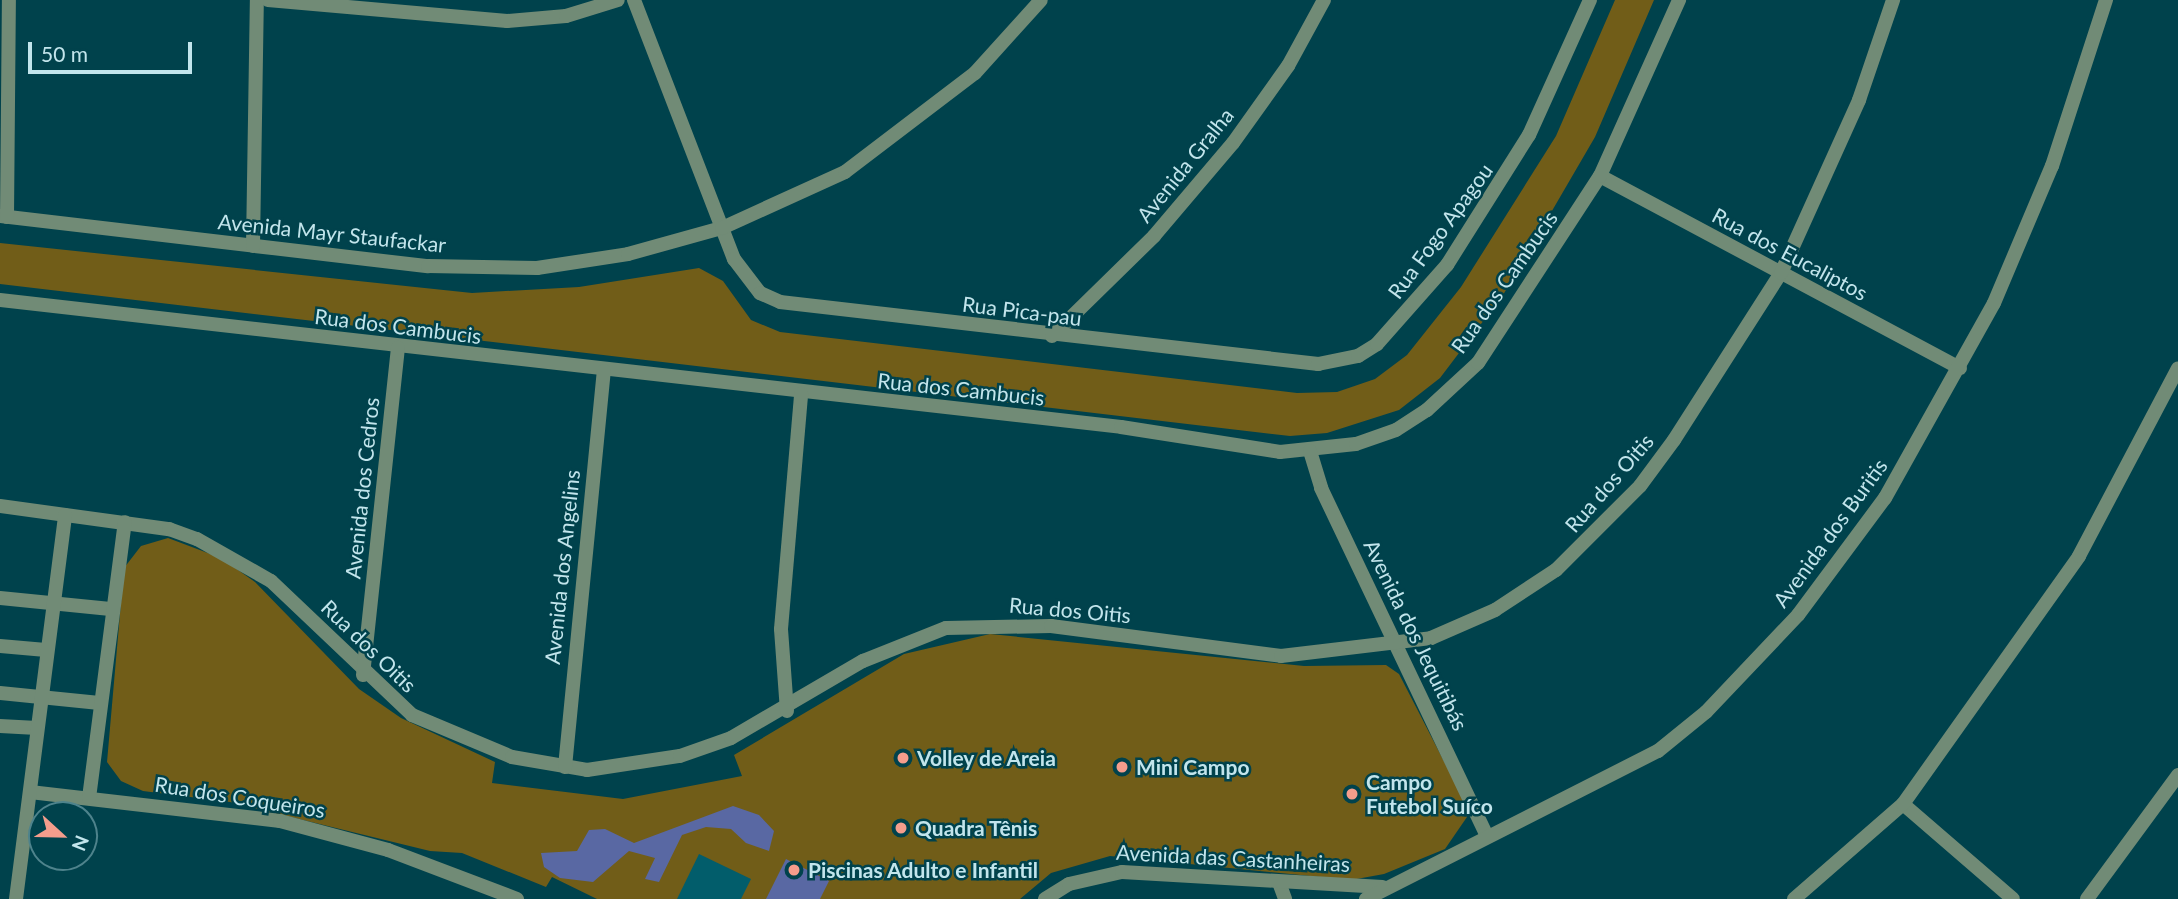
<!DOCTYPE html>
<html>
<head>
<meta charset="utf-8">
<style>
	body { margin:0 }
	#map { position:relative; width:2178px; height:899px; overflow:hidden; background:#00424c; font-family:Lato,sans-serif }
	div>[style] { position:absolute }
	.green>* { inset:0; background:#715d18 }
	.water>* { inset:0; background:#5968a3 }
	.building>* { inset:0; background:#025d6b }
	.minor>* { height:14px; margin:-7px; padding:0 7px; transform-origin:7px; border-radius:7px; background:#718b76 }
	.dots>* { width:19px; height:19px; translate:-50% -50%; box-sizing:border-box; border:4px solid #00424c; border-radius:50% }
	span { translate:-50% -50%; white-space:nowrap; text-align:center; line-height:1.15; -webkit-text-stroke:5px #00424c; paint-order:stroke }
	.street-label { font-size:21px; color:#c2e5ec }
	.poi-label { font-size:21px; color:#c2e5ec; font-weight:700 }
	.left { translate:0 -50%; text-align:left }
	.north { position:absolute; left:28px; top:801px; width:70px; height:70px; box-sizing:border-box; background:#00424c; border:2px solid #4e838c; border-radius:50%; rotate:112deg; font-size:19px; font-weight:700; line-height:28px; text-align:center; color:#c2e5ec }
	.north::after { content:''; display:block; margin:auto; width:24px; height:32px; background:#f49d8c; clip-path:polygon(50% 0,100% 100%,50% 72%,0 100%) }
	.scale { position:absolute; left:28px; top:42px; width:164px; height:32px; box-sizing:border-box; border:4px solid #c2e5ec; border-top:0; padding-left:9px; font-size:21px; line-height:24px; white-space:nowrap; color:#c2e5ec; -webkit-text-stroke:5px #00424c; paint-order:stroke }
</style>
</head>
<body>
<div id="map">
	<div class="green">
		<i style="clip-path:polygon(1615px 0,1654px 0,1595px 137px,1503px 295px,1440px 378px,1399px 410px,1327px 433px,1290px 436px,0 284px,0 243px,472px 293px,579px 287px,699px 268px,723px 281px,751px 320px,780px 332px,1297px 393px,1337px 392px,1375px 379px,1407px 355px,1461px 287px,1556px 136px)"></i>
		<i style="clip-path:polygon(168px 538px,221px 558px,255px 582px,359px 689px,401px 718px,495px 762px,492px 783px,623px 799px,742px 776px,734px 755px,904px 654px,990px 634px,1304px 666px,1386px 665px,1399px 674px,1466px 804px,1467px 817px,1445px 849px,1384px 874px,1351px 880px,1110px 856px,1051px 873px,1020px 899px,597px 899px,552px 877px,546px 887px,462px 853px,430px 851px,230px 802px,143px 791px,121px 781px,107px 762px,124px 568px,141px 546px)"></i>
	</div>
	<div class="water">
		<i style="clip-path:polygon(733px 806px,759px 815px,774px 831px,769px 851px,746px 843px,731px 829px,706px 827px,682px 835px,659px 882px,645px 879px,655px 858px,629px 851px,593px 882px,560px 878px,544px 867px,541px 853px,577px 851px,589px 830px,605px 829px,634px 843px)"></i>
		<i style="clip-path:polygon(786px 859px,829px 881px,820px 899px,766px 899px)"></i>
	</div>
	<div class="building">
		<i style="clip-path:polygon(699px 854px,751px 879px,741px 899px,677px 899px)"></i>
	</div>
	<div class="minor">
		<i style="left:268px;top:0;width:240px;rotate:5deg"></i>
		<i style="left:507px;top:21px;width:59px;rotate:-4.8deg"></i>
		<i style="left:566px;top:16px;width:54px;rotate:-17.1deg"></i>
		<i style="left:634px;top:0;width:278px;rotate:68.9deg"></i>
		<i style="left:734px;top:259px;width:43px;rotate:52.6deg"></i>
		<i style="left:760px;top:293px;width:22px;rotate:24deg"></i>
		<i style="left:780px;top:302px;width:542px;rotate:6.57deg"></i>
		<i style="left:1318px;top:364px;width:41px;rotate:-11.3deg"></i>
		<i style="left:1358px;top:356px;width:22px;rotate:-32deg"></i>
		<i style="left:1377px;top:344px;width:106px;rotate:-48.5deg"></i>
		<i style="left:1447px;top:265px;width:154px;rotate:-57.8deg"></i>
		<i style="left:1529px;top:135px;width:148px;rotate:-65.7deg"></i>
		<i style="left:1600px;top:176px;width:408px;rotate:28.1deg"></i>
		<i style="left:0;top:216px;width:431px;rotate:6.7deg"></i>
		<i style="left:428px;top:266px;width:109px;rotate:1.1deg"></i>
		<i style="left:537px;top:268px;width:92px;rotate:-8.7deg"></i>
		<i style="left:628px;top:254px;width:98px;rotate:-15.5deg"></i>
		<i style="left:722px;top:228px;width:135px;rotate:-24.5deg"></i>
		<i style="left:845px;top:172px;width:163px;rotate:-37.3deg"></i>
		<i style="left:975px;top:73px;width:98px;rotate:-47.9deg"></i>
		<i style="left:7px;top:217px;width:217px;rotate:-89.5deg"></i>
		<i style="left:253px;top:246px;width:246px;rotate:-89.1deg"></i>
		<i style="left:0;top:300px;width:1128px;rotate:6.46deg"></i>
		<i style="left:1121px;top:427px;width:161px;rotate:8.9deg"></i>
		<i style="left:1280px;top:452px;width:76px;rotate:-6deg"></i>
		<i style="left:1356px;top:444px;width:42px;rotate:-19.3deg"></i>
		<i style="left:1396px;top:430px;width:37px;rotate:-33deg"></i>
		<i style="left:1427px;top:410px;width:69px;rotate:-42.7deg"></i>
		<i style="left:1478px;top:363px;width:223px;rotate:-56.9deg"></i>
		<i style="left:1600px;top:176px;width:193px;rotate:-65.8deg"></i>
		<i style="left:1052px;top:336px;width:143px;rotate:-44.4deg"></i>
		<i style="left:1154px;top:236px;width:122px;rotate:-49.7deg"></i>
		<i style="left:1233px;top:143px;width:95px;rotate:-54.5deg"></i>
		<i style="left:1288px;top:66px;width:75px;rotate:-61.4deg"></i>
		<i style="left:1310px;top:451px;width:39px;rotate:73deg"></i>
		<i style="left:1321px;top:488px;width:386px;rotate:64.5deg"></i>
		<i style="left:0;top:506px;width:171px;rotate:7.8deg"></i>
		<i style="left:169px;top:529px;width:30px;rotate:20deg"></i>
		<i style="left:197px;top:539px;width:85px;rotate:29.6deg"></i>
		<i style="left:271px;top:581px;width:195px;rotate:43.5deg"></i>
		<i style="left:412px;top:715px;width:108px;rotate:22.8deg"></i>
		<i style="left:512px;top:757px;width:76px;rotate:9.8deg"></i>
		<i style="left:587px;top:770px;width:94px;rotate:-8.6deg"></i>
		<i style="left:680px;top:756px;width:54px;rotate:-19.4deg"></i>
		<i style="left:731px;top:738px;width:153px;rotate:-30.3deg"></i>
		<i style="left:863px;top:661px;width:89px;rotate:-21.7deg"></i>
		<i style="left:946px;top:628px;width:105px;rotate:-1.1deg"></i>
		<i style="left:1051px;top:626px;width:232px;rotate:7.4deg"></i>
		<i style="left:1281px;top:656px;width:151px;rotate:-6.8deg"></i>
		<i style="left:1431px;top:638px;width:70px;rotate:-23.6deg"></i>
		<i style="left:1495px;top:610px;width:73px;rotate:-33.3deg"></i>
		<i style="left:1556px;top:570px;width:119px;rotate:-45deg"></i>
		<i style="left:1640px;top:486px;width:57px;rotate:-53.5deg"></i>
		<i style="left:1674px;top:440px;width:198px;rotate:-57.4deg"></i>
		<i style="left:1781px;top:273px;width:190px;rotate:-65.7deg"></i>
		<i style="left:1859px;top:100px;width:106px;rotate:-71.2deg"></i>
		<i style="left:0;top:598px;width:111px;rotate:5.7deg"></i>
		<i style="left:0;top:646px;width:46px;rotate:5deg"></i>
		<i style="left:363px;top:675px;width:329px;rotate:-83.9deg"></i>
		<i style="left:0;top:693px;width:100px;rotate:5.7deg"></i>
		<i style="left:787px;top:711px;width:82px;rotate:-94.2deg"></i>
		<i style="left:781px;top:629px;width:236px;rotate:-85.1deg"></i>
		<i style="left:0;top:726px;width:37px;rotate:3deg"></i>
		<i style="left:565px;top:767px;width:398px;rotate:-84.4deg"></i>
		<i style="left:30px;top:792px;width:252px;rotate:6.6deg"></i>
		<i style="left:280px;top:821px;width:112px;rotate:15deg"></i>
		<i style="left:388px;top:850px;width:138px;rotate:20.8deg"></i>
		<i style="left:89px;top:798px;width:278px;rotate:-82.6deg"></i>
		<i style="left:1903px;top:804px;width:145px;rotate:40.8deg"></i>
		<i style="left:1280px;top:885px;width:15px;rotate:70deg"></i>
		<i style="left:16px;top:899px;width:387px;rotate:-82.7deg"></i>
		<i style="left:1045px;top:899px;width:28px;rotate:-32deg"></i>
		<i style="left:1069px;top:884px;width:54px;rotate:-12.8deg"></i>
		<i style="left:1122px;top:872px;width:261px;rotate:3.3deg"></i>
		<i style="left:1366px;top:899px;width:327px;rotate:-26.9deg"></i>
		<i style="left:1658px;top:751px;width:62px;rotate:-39.1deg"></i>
		<i style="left:1706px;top:712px;width:134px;rotate:-46.5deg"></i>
		<i style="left:1798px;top:615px;width:146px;rotate:-53.4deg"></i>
		<i style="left:1885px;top:498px;width:223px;rotate:-60.8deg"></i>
		<i style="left:1994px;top:303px;width:149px;rotate:-67.1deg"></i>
		<i style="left:2052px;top:166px;width:175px;rotate:-72deg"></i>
		<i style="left:1794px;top:899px;width:145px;rotate:-41.1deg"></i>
		<i style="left:1903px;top:804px;width:304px;rotate:-54.6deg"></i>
		<i style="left:2079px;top:556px;width:212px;rotate:-62.2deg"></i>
		<i style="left:2087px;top:899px;width:154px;rotate:-53.7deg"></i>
	</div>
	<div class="dots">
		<i style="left:903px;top:758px;background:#f49d8c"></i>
		<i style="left:1122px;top:767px;background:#f49d8c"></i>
		<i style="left:1352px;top:794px;background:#f49d8c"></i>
		<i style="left:901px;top:828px;background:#f49d8c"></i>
		<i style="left:794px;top:870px;background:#f49d8c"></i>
	</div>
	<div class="street-label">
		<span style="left:1185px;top:165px;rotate:-51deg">Avenida Gralha</span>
		<span style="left:1440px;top:231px;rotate:-54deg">Rua Fogo Apagou</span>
		<span style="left:332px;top:233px;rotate:6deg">Avenida Mayr Staufackar</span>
		<span style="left:1790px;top:254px;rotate:28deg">Rua dos Eucaliptos</span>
		<span style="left:1504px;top:282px;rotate:-55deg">Rua dos Cambucis</span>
		<span style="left:1022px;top:311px;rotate:7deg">Rua Pica-pau</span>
		<span style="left:398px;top:326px;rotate:7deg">Rua dos Cambucis</span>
		<span style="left:961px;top:389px;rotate:6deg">Rua dos Cambucis</span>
		<span style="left:1609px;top:483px;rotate:-49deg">Rua dos Oitis</span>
		<span style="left:362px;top:488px;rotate:-84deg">Avenida dos Cedros</span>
		<span style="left:1830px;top:533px;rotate:-54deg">Avenida dos Buritis</span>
		<span style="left:562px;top:567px;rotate:-84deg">Avenida dos Angelins</span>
		<span style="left:1070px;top:610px;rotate:5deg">Rua dos Oitis</span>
		<span style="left:1416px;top:635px;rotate:64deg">Avenida dos Jequitibás</span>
		<span style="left:369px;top:646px;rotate:44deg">Rua dos Oitis</span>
		<span style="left:240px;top:797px;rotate:9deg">Rua dos Coqueiros</span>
		<span style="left:1233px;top:858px;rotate:3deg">Avenida das Castanheiras</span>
	</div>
	<div class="poi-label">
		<span class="left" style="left:917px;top:758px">Volley de Areia</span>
		<span class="left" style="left:1136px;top:767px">Mini Campo</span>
		<span class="left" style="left:1366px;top:794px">Campo<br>Futebol Suíco</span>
		<span class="left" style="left:915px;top:828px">Quadra Tênis</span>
		<span class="left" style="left:808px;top:870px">Piscinas Adulto e Infantil</span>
	</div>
	<div class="north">N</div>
	<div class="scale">50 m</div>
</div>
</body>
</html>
